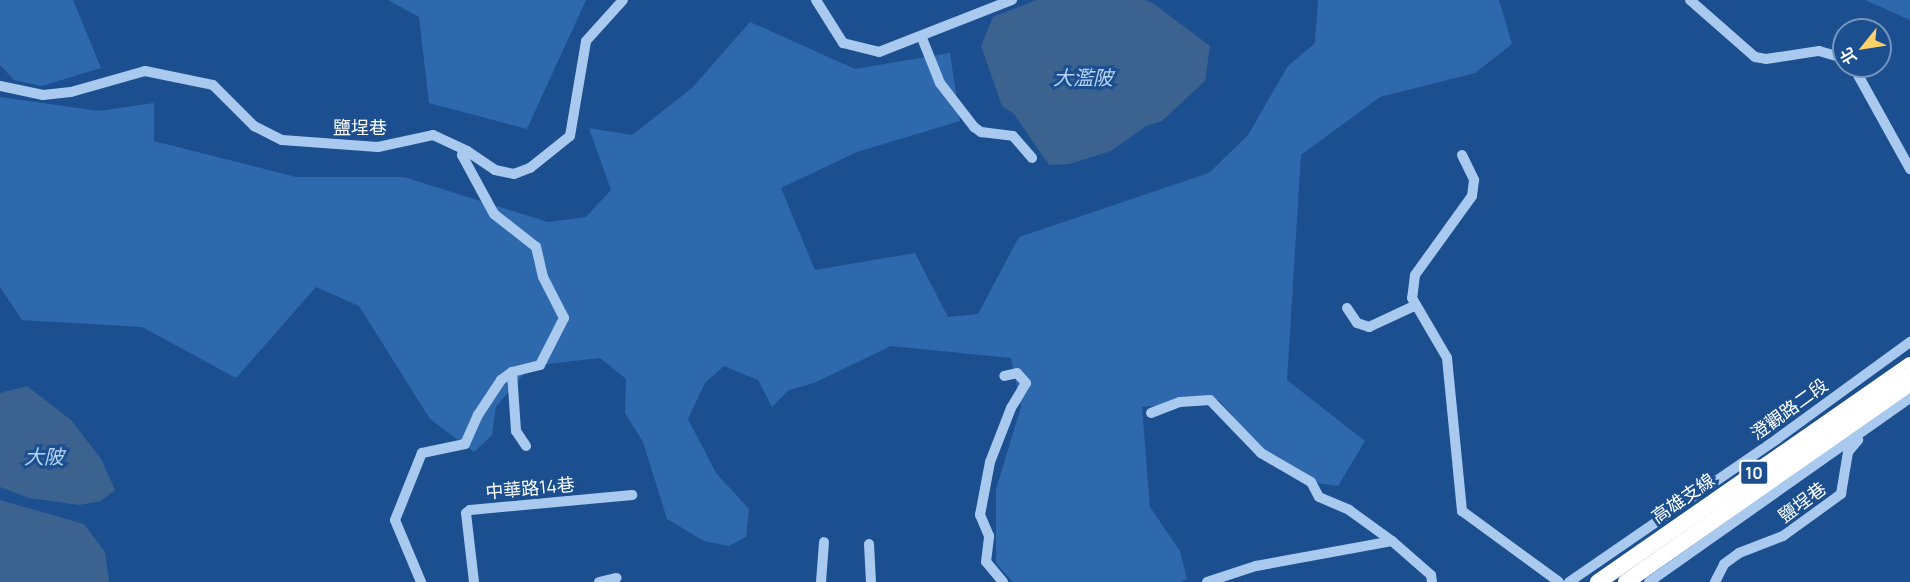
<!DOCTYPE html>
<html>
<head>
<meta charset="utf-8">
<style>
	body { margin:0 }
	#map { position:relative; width:1910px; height:582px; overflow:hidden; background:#1b4f8f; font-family:Manrope,"Noto Sans TC",sans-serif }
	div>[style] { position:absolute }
	.green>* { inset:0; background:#2e69ad }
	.water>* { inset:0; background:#3c6290 }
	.minor>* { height:10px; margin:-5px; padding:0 5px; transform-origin:5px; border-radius:5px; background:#a9c9ee }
	.highway>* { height:16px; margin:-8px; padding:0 8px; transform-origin:8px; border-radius:8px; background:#fff }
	span { translate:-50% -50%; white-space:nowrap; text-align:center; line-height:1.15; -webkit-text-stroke:6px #1b4f8f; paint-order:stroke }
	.shield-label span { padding:2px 4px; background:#1b4f8f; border:2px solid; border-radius:4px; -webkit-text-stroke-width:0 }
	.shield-label { font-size:16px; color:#fff; font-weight:700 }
	.street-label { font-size:18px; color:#fff }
	.water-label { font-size:20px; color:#b5d3f5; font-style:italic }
	.north { position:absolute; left:1832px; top:18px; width:60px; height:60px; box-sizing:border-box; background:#1b4f8f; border:2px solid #7695bc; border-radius:50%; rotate:240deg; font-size:16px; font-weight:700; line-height:24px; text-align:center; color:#fff }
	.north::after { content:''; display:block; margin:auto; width:21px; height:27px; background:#ffd166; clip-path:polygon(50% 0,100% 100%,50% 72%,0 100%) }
</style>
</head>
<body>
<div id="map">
	<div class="green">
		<i style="clip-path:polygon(0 0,73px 0,101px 68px,42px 86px,14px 80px,0 65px)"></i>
		<i style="clip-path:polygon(388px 0,586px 0,527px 129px,429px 103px,419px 17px)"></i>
		<i style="clip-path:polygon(1318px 0,1499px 0,1512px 44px,1475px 73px,1380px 97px,1301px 155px,1287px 380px,1365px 441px,1338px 486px,1309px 482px,1275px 465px,1219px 400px,1142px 407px,1150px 507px,1180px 551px,1187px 579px,1180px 582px,1013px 582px,996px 563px,996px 489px,1021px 407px,1011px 358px,891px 346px,814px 383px,789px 390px,772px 407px,758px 380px,724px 366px,705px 383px,688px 419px,716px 473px,749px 509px,746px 537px,729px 546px,704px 541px,667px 519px,643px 442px,625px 413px,626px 379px,600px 358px,530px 366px,496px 407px,492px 435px,474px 452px,430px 419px,359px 306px,316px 287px,236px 378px,142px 327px,22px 320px,0 287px,0 97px,99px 111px,154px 103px,154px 141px,296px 177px,404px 177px,548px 222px,586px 217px,611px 190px,589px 128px,632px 135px,692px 88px,750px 22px,855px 69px,950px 53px,960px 121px,857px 152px,781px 188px,815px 270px,915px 253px,948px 317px,978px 314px,1019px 237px,1209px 173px,1248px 135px,1288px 66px,1315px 43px)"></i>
		<i style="clip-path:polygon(1865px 0,1910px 0,1910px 20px)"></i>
	</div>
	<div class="water">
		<i style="clip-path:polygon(1037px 0,1145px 0,1154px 4px,1210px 46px,1205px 81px,1162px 121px,1146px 126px,1111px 151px,1069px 164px,1049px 165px,1014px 114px,1002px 106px,981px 46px,993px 17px)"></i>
		<i style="clip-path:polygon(27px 386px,71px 420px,101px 459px,115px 490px,101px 501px,79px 505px,29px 498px,0 487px,0 393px)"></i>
		<i style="clip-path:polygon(0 500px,84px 524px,105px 552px,109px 582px,0 582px)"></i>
	</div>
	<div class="minor">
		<i style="left:816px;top:0;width:51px;rotate:57.9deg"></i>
		<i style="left:843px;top:43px;width:37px;rotate:14deg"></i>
		<i style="left:879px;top:52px;width:143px;rotate:-21.4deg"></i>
		<i style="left:1690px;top:0;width:86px;rotate:41.2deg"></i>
		<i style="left:1755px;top:57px;width:11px;rotate:10deg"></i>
		<i style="left:1766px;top:59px;width:54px;rotate:-8.6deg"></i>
		<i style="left:1819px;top:51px;width:26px;rotate:16deg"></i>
		<i style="left:922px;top:38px;width:48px;rotate:68.2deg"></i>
		<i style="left:940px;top:83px;width:56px;rotate:52.3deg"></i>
		<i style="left:974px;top:127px;width:9px;rotate:36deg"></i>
		<i style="left:981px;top:132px;width:32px;rotate:7deg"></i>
		<i style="left:1013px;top:136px;width:29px;rotate:49deg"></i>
		<i style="left:1853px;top:66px;width:118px;rotate:61deg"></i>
		<i style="left:0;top:86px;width:44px;rotate:11.8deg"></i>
		<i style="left:43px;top:95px;width:28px;rotate:-6deg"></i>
		<i style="left:71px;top:92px;width:77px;rotate:-15.8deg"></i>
		<i style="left:145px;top:71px;width:69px;rotate:11.6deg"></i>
		<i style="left:213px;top:85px;width:58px;rotate:45deg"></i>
		<i style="left:254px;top:126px;width:31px;rotate:27deg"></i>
		<i style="left:282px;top:140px;width:96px;rotate:4.2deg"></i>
		<i style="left:378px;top:147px;width:56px;rotate:-12.3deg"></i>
		<i style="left:433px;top:135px;width:38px;rotate:25deg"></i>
		<i style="left:467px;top:151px;width:34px;rotate:34deg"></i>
		<i style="left:495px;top:170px;width:19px;rotate:12deg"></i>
		<i style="left:514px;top:174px;width:17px;rotate:-21deg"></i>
		<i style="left:530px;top:168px;width:51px;rotate:-38.7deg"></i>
		<i style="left:570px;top:136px;width:96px;rotate:-80.4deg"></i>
		<i style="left:586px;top:41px;width:55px;rotate:-47.9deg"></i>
		<i style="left:1462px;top:155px;width:28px;rotate:64deg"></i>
		<i style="left:1474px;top:180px;width:16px;rotate:97deg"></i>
		<i style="left:1472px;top:196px;width:97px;rotate:125.8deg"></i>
		<i style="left:1415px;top:275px;width:23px;rotate:97deg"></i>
		<i style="left:1412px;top:298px;width:69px;rotate:59.7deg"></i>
		<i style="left:1447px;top:358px;width:154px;rotate:84.4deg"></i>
		<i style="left:1462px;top:511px;width:120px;rotate:36.2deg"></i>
		<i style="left:1347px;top:308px;width:18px;rotate:56deg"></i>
		<i style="left:1357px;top:323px;width:13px;rotate:18deg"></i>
		<i style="left:1369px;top:327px;width:50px;rotate:-25deg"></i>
		<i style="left:512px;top:372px;width:59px;rotate:86.1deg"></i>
		<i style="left:516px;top:431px;width:18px;rotate:56deg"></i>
		<i style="left:1151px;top:413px;width:31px;rotate:-21deg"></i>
		<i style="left:1180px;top:402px;width:30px;rotate:-4deg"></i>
		<i style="left:1210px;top:400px;width:74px;rotate:46.1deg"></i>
		<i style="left:1261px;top:453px;width:58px;rotate:30.1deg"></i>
		<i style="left:1311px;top:482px;width:17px;rotate:62deg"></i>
		<i style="left:1319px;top:497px;width:33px;rotate:23deg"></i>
		<i style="left:1349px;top:510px;width:53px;rotate:35.8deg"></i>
		<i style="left:1392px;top:541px;width:52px;rotate:41.1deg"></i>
		<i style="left:1431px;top:575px;width:7px;rotate:82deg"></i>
		<i style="left:869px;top:544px;width:38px;rotate:87deg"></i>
		<i style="left:421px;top:582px;width:67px;rotate:-112.8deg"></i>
		<i style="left:395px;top:520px;width:72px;rotate:-68.1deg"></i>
		<i style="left:422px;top:453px;width:44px;rotate:-11.8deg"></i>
		<i style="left:465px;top:444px;width:32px;rotate:-66deg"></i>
		<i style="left:478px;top:415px;width:42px;rotate:-56.7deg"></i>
		<i style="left:501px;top:380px;width:14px;rotate:-36deg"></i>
		<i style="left:512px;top:372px;width:29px;rotate:-14deg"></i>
		<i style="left:540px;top:365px;width:53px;rotate:-62.9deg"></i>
		<i style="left:564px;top:318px;width:46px;rotate:-117.1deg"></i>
		<i style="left:543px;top:277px;width:31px;rotate:-103deg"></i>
		<i style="left:536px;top:247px;width:53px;rotate:-141.8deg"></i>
		<i style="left:494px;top:214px;width:67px;rotate:-118.5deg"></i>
		<i style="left:462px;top:155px;width:6px;rotate:-39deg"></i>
		<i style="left:474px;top:582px;width:69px;rotate:-96.6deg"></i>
		<i style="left:466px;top:513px;width:5px;rotate:-37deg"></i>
		<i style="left:470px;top:510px;width:163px;rotate:-5.3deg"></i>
		<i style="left:599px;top:582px;width:18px;rotate:-13deg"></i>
		<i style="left:821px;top:582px;width:40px;rotate:-85.7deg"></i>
		<i style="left:1003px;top:582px;width:26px;rotate:-130deg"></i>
		<i style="left:986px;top:562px;width:26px;rotate:-83deg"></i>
		<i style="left:989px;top:536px;width:23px;rotate:-113deg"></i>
		<i style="left:980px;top:515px;width:54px;rotate:-79.3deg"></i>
		<i style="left:990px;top:462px;width:58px;rotate:-68.7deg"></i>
		<i style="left:1011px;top:408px;width:29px;rotate:-59deg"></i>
		<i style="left:1026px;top:383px;width:13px;rotate:-132deg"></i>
		<i style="left:1017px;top:373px;width:13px;rotate:167deg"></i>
		<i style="left:1207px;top:582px;width:52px;rotate:-18.1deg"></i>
		<i style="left:1256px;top:566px;width:138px;rotate:-10.4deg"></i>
		<i style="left:1569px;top:582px;width:252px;rotate:-34.5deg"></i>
		<i style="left:1777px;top:439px;width:165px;rotate:-36.1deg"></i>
		<i style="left:1649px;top:582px;width:319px;rotate:-35.2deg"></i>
		<i style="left:1715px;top:582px;width:20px;rotate:-63deg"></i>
		<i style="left:1724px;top:564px;width:19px;rotate:-36deg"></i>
		<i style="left:1739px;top:553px;width:47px;rotate:-21.1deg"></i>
		<i style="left:1783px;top:536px;width:72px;rotate:-35.9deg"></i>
		<i style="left:1841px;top:494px;width:43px;rotate:-80.5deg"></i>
		<i style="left:1848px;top:452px;width:16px;rotate:-50deg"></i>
	</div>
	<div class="highway">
		<i style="left:1598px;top:582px;width:380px;rotate:-34.8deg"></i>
		<i style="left:1626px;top:582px;width:347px;rotate:-35deg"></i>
	</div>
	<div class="shield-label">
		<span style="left:1754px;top:473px">10</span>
	</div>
	<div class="street-label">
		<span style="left:360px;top:127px">鹽埕巷</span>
		<span style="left:1789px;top:409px;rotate:-36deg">澄觀路二段</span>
		<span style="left:530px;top:488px;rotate:-5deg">中華路14巷</span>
		<span style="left:1683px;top:498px;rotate:-35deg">高雄支線</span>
		<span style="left:1802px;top:502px;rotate:-37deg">鹽埕巷</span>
	</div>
	<div class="water-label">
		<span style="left:1083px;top:77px">大濫陂</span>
		<span style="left:44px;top:456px">大陂</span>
	</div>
	<div class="north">北</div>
</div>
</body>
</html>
